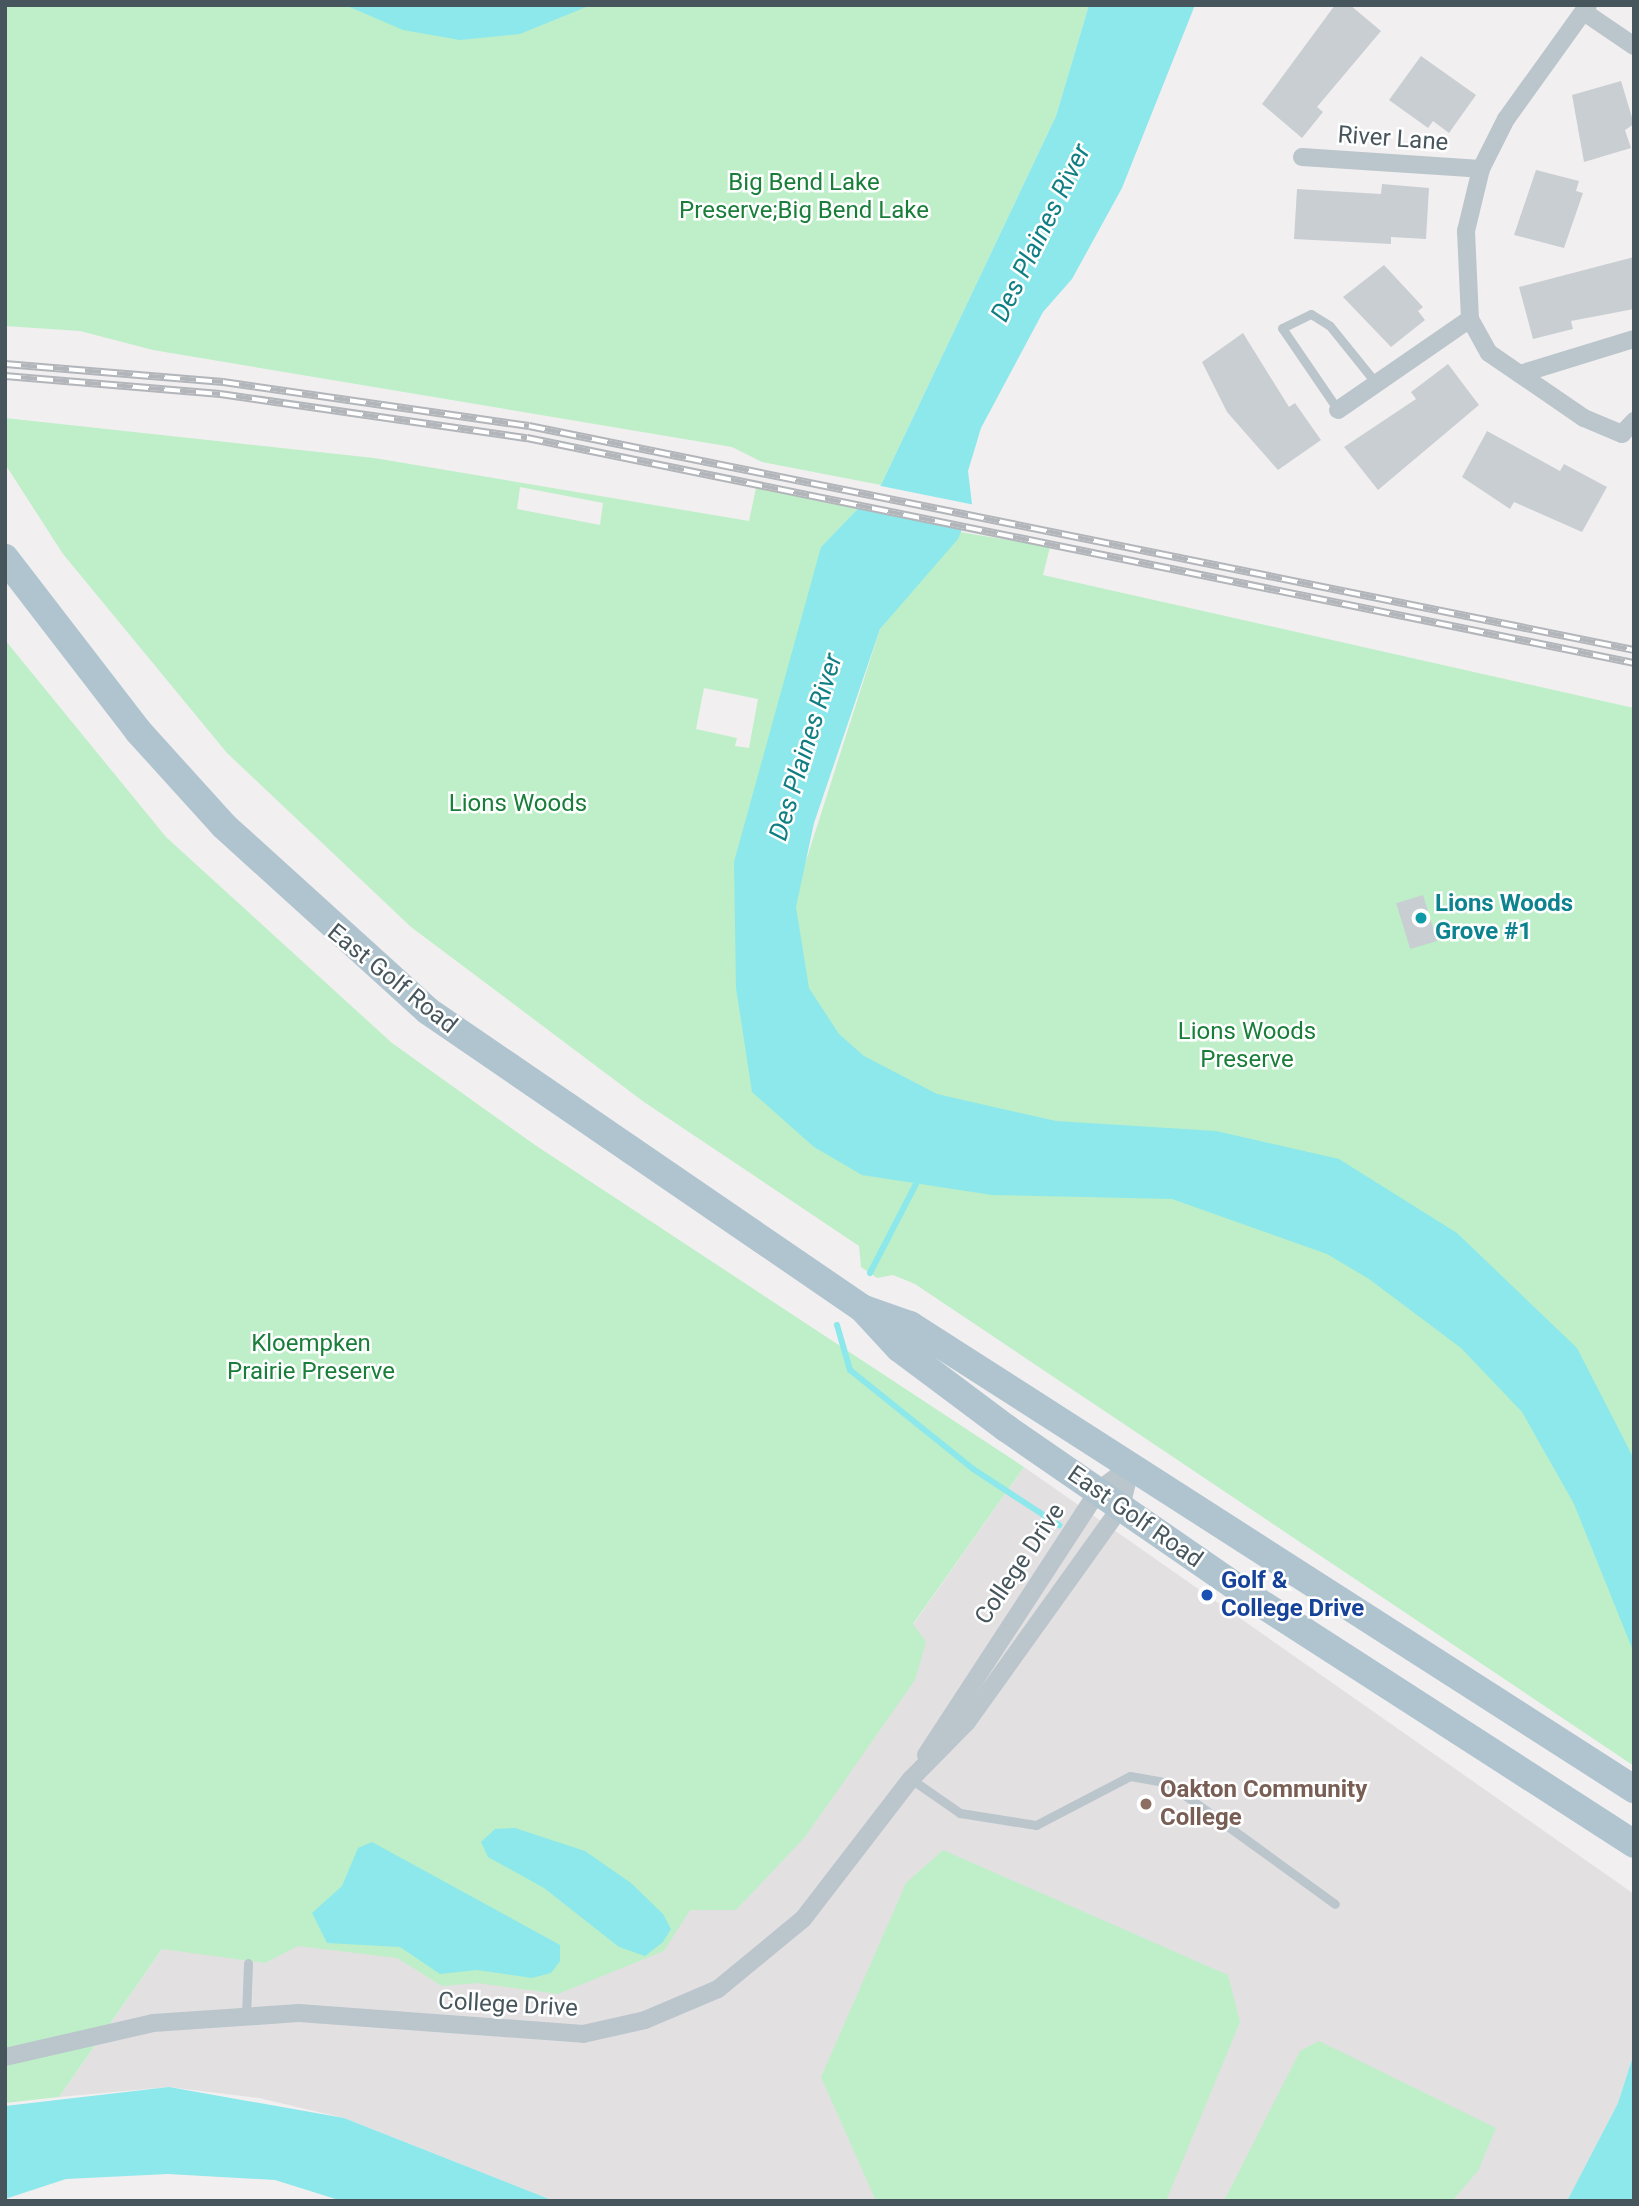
<!DOCTYPE html>
<html>
<head>
<meta charset="utf-8">
<style>
	body { margin:0 }
	#map { position:relative; width:1639px; height:2206px; overflow:hidden; background:#f2eff0; font-family:Roboto,sans-serif }
	div>[style] { position:absolute }
	.education>* { inset:0; background:#e3e0e2 }
	.green>* { inset:0; background:#beefc9 }
	.water>* { inset:0; background:#8ce8eb }
	.pier>* { inset:0; background:#f2eff0 }
	.stream>* { height:6px; margin:-3px; padding:0 3px; transform-origin:3px; border-radius:3px; background:#8ce8eb }
	.building>* { inset:0; background:#c9ced2; transform-origin:0 0 }
	.service>* { height:9px; margin:-4.5px; padding:0 4.5px; transform-origin:4.5px; border-radius:4.5px; background:#bbc6cc }
	.minor>* { height:18px; margin:-9px; padding:0 9px; transform-origin:9px; border-radius:9px; background:#bbc6cc }
	.primary>* { height:28px; margin:-14px; padding:0 14px; transform-origin:14px; border-radius:14px; background:#afc4ce }
	.rail>* { height:8px; margin-top:-4px; transform-origin:0; background:repeating-linear-gradient(90deg,#fff 0 16px,#b2b6ba 0 32px); box-sizing:border-box; border-block:2px solid #b2b6ba }
	.dots>* { width:19px; height:19px; translate:-50% -50%; box-sizing:border-box; border:4px solid #fff; border-radius:50% }
	span { translate:-50% -50%; white-space:nowrap; text-align:center; line-height:1.15; -webkit-text-stroke:5px #fff; paint-order:stroke }
	.street-label { font-size:24px; color:#47565d }
	.park-label { font-size:24px; color:#187e39 }
	.culture-label { font-size:24px; color:#0d838f; font-weight:700 }
	.left { translate:0 -50%; text-align:left }
	.transit-label { font-size:24px; color:#164399; font-weight:700 }
	.education-label { font-size:24px; color:#785e54; font-weight:700 }
	.water-label { font-size:26px; color:#0f7f83; font-style:italic }
	.frame { position:absolute; inset:0; border:7px solid #47565d; pointer-events:none }
</style>
</head>
<body>
<div id="map">
	<div class="education">
		<i style="clip-path:polygon(1024px 1467px,1634px 1894px,1634px 2053px,1618px 2103px,1567px 2201px,554px 2201px,344px 2118px,259px 2098px,169px 2087px,59px 2097px,367px 1655px,721px 1898px)"></i>
	</div>
	<div class="green">
		<i style="clip-path:polygon(5px 5px,1089px 5px,1056px 116px,881px 485px,762px 462px,732px 447px,153px 350px,80px 331px,5px 326px)"></i>
		<i style="clip-path:polygon(evenodd,5px 418px,374px 458px,749px 521px,756px 488px,858px 509px,821px 547px,805px 864px,880px 629px,960px 532px,1050px 547px,1043px 575px,1634px 708px,1634px 1766px,915px 1284px,893px 1275px,877px 1278px,861px 1267px,859px 1246px,644px 1102px,411px 927px,227px 753px,63px 554px,5px 464px,5px 418px,520px 487px,603px 503px,600px 525px,517px 509px,520px 487px,5px 418px,704px 688px,758px 699px,749px 748px,735px 746px,737px 738px,696px 729px,704px 688px)"></i>
		<i style="clip-path:polygon(5px 640px,166px 837px,392px 1043px,535px 1145px,1024px 1467px,913px 1624px,926px 1642px,915px 1680px,805px 1837px,736px 1910px,690px 1910px,664px 1951px,558px 1994px,478px 1983px,442px 1986px,397px 1958px,298px 1946px,265px 1963px,162px 1949px,59px 2097px,5px 2103px)"></i>
		<i style="clip-path:polygon(943px 1850px,1228px 1975px,1240px 2022px,1166px 2201px,876px 2201px,821px 2077px,906px 1883px)"></i>
		<i style="clip-path:polygon(1319px 2041px,1496px 2128px,1478px 2171px,1452px 2201px,1224px 2201px,1300px 2051px)"></i>
	</div>
	<div class="water">
		<i style="clip-path:polygon(345px 5px,591px 5px,520px 34px,460px 40px,403px 30px)"></i>
		<i style="clip-path:polygon(1089px 5px,1195px 5px,1122px 188px,1072px 279px,1043px 312px,981px 428px,968px 471px,972px 504px,958px 539px,880px 629px,814px 823px,796px 907px,809px 988px,839px 1034px,864px 1056px,937px 1094px,1056px 1121px,1216px 1131px,1339px 1159px,1457px 1233px,1577px 1348px,1634px 1459px,1634px 1653px,1574px 1504px,1522px 1412px,1461px 1348px,1369px 1279px,1327px 1254px,1172px 1199px,992px 1195px,862px 1175px,814px 1147px,752px 1092px,736px 988px,734px 862px,821px 547px,881px 485px,1056px 116px)"></i>
		<i style="clip-path:polygon(515px 1828px,585px 1851px,631px 1883px,663px 1914px,671px 1929px,663px 1942px,645px 1956px,619px 1947px,544px 1888px,488px 1857px,481px 1842px,495px 1829px)"></i>
		<i style="clip-path:polygon(372px 1842px,560px 1945px,560px 1961px,551px 1973px,532px 1978px,477px 1970px,440px 1974px,400px 1947px,327px 1943px,312px 1913px,342px 1886px,358px 1848px)"></i>
		<i style="clip-path:polygon(1634px 2053px,1634px 2201px,1567px 2201px,1618px 2103px)"></i>
		<i style="clip-path:polygon(169px 2087px,344px 2118px,554px 2201px,342px 2201px,275px 2180px,168px 2174px,66px 2179px,5px 2199px,5px 2106px)"></i>
	</div>
	<div class="pier">
		<i style="clip-path:polygon(876px 485px,975px 505px,965px 530px,854px 508px)"></i>
	</div>
	<div class="stream">
		<i style="left:870px;top:1273px;width:102px;rotate:-62.7deg"></i>
		<i style="left:837px;top:1325px;width:47px;rotate:73.9deg"></i>
		<i style="left:850px;top:1370px;width:158px;rotate:38.8deg"></i>
		<i style="left:973px;top:1469px;width:103px;rotate:33.1deg"></i>
	</div>
	<div class="building">
		<i style="clip-path:polygon(1335px 5px,1350px 5px,1381px 31px,1317px 107px,1323px 112px,1302px 138px,1262px 104px)"></i>
		<i style="clip-path:polygon(1421px 56px,1476px 95px,1449px 133px,1433px 121px,1428px 128px,1389px 100px)"></i>
		<i style="clip-path:polygon(1621px 81px,1634px 124px,1625px 130px,1631px 148px,1584px 162px,1572px 95px)"></i>
		<i style="clip-path:polygon(1536px 170px,1579px 181px,1576px 191px,1583px 193px,1564px 248px,1514px 235px)"></i>
		<i style="clip-path:polygon(1382px 184px,1429px 188px,1426px 239px,1391px 237px,1391px 244px,1294px 239px,1297px 189px,1381px 194px)"></i>
		<i style="clip-path:polygon(1634px 257px,1634px 309px,1571px 321px,1573px 329px,1533px 339px,1519px 287px)"></i>
		<i style="clip-path:polygon(1384px 265px,1423px 307px,1418px 311px,1425px 320px,1391px 347px,1343px 297px)"></i>
		<i style="clip-path:polygon(1243px 333px,1289px 407px,1295px 403px,1321px 440px,1278px 470px,1227px 412px,1202px 362px)"></i>
		<i style="clip-path:polygon(1448px 364px,1479px 405px,1378px 490px,1344px 447px,1416px 399px,1411px 392px)"></i>
		<i style="clip-path:polygon(1487px 431px,1560px 471px,1564px 464px,1607px 487px,1582px 532px,1514px 502px,1510px 509px,1462px 477px)"></i>
		<i style="left:1423px;top:895px;width:48px;height:28px;rotate:73deg"></i>
	</div>
	<div class="service">
		<i style="left:1338px;top:410px;width:99px;rotate:-124.3deg"></i>
		<i style="left:1282px;top:328px;width:32px;rotate:-26deg"></i>
		<i style="left:1311px;top:314px;width:22px;rotate:32deg"></i>
		<i style="left:1330px;top:326px;width:73px;rotate:51.1deg"></i>
		<i style="left:911px;top:1779px;width:60px;rotate:34.8deg"></i>
		<i style="left:960px;top:1813px;width:77px;rotate:9deg"></i>
		<i style="left:1036px;top:1825px;width:106px;rotate:-27.5deg"></i>
		<i style="left:1130px;top:1776px;width:39px;rotate:10deg"></i>
		<i style="left:1168px;top:1783px;width:206px;rotate:35.9deg"></i>
		<i style="left:246px;top:2016px;width:53px;rotate:-87.8deg"></i>
	</div>
	<div class="minor">
		<i style="left:1588px;top:5px;width:140px;rotate:125.7deg"></i>
		<i style="left:1506px;top:119px;width:56px;rotate:116.6deg"></i>
		<i style="left:1481px;top:169px;width:64px;rotate:103.6deg"></i>
		<i style="left:1466px;top:231px;width:88px;rotate:87.4deg"></i>
		<i style="left:1470px;top:319px;width:39px;rotate:61deg"></i>
		<i style="left:1489px;top:353px;width:115px;rotate:34.4deg"></i>
		<i style="left:1584px;top:418px;width:41px;rotate:22.8deg"></i>
		<i style="left:1622px;top:434px;width:18px;rotate:-47deg"></i>
		<i style="left:1584px;top:12px;width:60px;rotate:34.2deg"></i>
		<i style="left:1302px;top:157px;width:179px;rotate:3.8deg"></i>
		<i style="left:1520px;top:374px;width:119px;rotate:-17.1deg"></i>
		<i style="left:1338px;top:410px;width:160px;rotate:-34.6deg"></i>
		<i style="left:926px;top:1755px;width:316px;rotate:-56.9deg"></i>
		<i style="left:1099px;top:1490px;width:40px;rotate:-37deg"></i>
		<i style="left:5px;top:2057px;width:152px;rotate:-12.9deg"></i>
		<i style="left:153px;top:2023px;width:146px;rotate:-3.9deg"></i>
		<i style="left:299px;top:2013px;width:285px;rotate:4.2deg"></i>
		<i style="left:583px;top:2034px;width:64px;rotate:-12.7deg"></i>
		<i style="left:645px;top:2020px;width:79px;rotate:-23deg"></i>
		<i style="left:718px;top:1989px;width:110px;rotate:-39.5deg"></i>
		<i style="left:803px;top:1919px;width:177px;rotate:-52.4deg"></i>
		<i style="left:911px;top:1779px;width:80px;rotate:-45.5deg"></i>
		<i style="left:967px;top:1722px;width:264px;rotate:-54.4deg"></i>
		<i style="left:1121px;top:1507px;width:42px;rotate:-76.3deg"></i>
	</div>
	<div class="primary">
		<i style="left:5px;top:558px;width:218px;rotate:52.4deg"></i>
		<i style="left:138px;top:731px;width:128px;rotate:47.8deg"></i>
		<i style="left:224px;top:826px;width:275px;rotate:42.2deg"></i>
		<i style="left:428px;top:1011px;width:526px;rotate:34.39deg"></i>
		<i style="left:862px;top:1308px;width:54px;rotate:47.2deg"></i>
		<i style="left:899px;top:1348px;width:134px;rotate:36.8deg"></i>
		<i style="left:1006px;top:1428px;width:298px;rotate:34.6deg"></i>
		<i style="left:1251px;top:1597px;width:456px;rotate:32.8deg"></i>
		<i style="left:864px;top:1309px;width:49px;rotate:19.2deg"></i>
		<i style="left:910px;top:1325px;width:860px;rotate:32.66deg"></i>
	</div>
	<div class="rail">
		<i style="left:5px;top:364px;width:219px;rotate:4.7deg"></i>
		<i style="left:223px;top:382px;width:309px;rotate:8.2deg"></i>
		<i style="left:529px;top:426px;width:1127px;rotate:11.46deg"></i>
		<i style="left:5px;top:376px;width:216px;rotate:4.8deg"></i>
		<i style="left:220px;top:394px;width:310px;rotate:8.2deg"></i>
		<i style="left:527px;top:438px;width:1130px;rotate:11.49deg"></i>
	</div>
	<div class="dots">
		<i style="left:1421px;top:918px;background:#0f9aa8"></i>
		<i style="left:1207px;top:1595px;background:#1a4fb4"></i>
		<i style="left:1146px;top:1804px;background:#8d6e63"></i>
	</div>
	<div class="street-label">
		<span style="left:1393px;top:139px;rotate:4deg">River Lane</span>
		<span style="left:392px;top:979px;rotate:39deg">East Golf Road</span>
		<span style="left:1135px;top:1517px;rotate:35deg">East Golf Road</span>
		<span style="left:1020px;top:1564px;rotate:-56deg">College Drive</span>
		<span style="left:508px;top:2005px;rotate:3deg">College Drive</span>
	</div>
	<div class="park-label">
		<span style="left:804px;top:197px">Big Bend Lake<br>Preserve;Big Bend Lake</span>
		<span style="left:518px;top:804px">Lions Woods</span>
		<span style="left:1247px;top:1046px">Lions Woods<br>Preserve</span>
		<span style="left:311px;top:1358px">Kloempken<br>Prairie Preserve</span>
	</div>
	<div class="culture-label">
		<span class="left" style="left:1435px;top:918px">Lions Woods<br>Grove #1</span>
	</div>
	<div class="transit-label">
		<span class="left" style="left:1221px;top:1595px">Golf &amp;<br>College Drive</span>
	</div>
	<div class="education-label">
		<span class="left" style="left:1160px;top:1804px">Oakton Community<br>College</span>
	</div>
	<div class="water-label">
		<span style="left:1041px;top:233px;rotate:-64deg">Des Plaines River</span>
		<span style="left:806px;top:747px;rotate:-73deg">Des Plaines River</span>
	</div>
	<div class="frame"></div>
</div>
</body>
</html>
